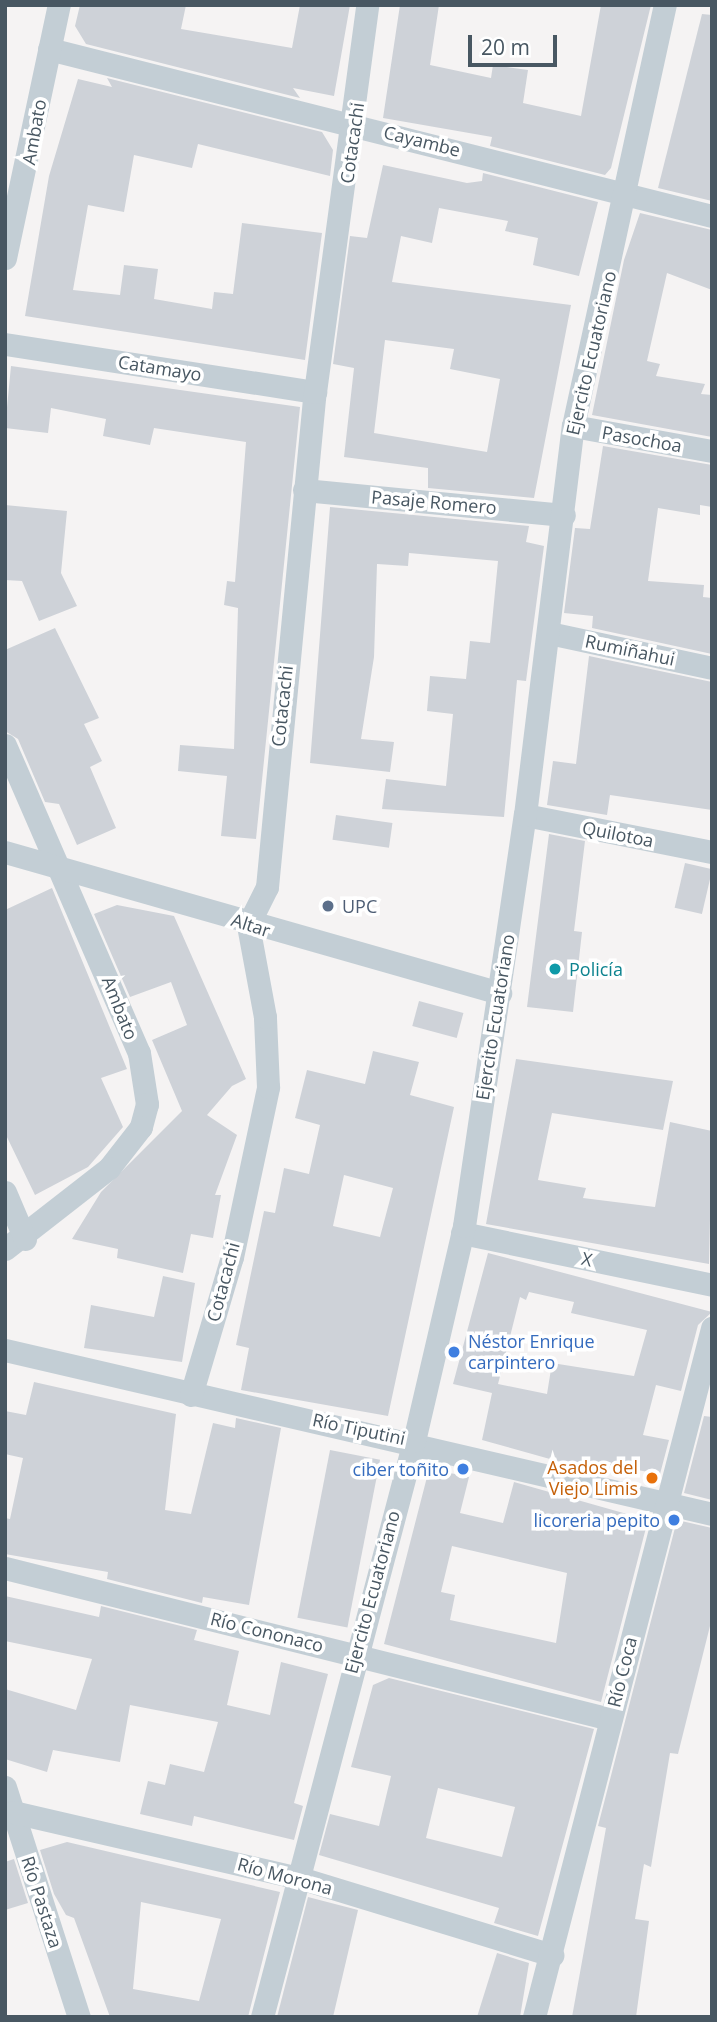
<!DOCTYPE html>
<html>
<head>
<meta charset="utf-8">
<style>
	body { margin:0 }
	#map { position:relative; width:717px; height:2022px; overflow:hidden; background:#f5f3f3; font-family:"Open Sans",sans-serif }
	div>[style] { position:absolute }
	.building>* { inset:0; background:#ced2d8; transform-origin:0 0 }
	.street>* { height:23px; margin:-11.5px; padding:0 11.5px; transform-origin:11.5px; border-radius:11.5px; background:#c3ced5 }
	.dots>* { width:19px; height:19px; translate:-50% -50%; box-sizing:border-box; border:4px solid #fff; border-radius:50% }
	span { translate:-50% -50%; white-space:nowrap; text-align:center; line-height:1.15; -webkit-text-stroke:7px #fff; paint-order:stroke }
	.street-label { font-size:18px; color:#485762 }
	.service-label { font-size:18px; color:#4e5e75 }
	.left { translate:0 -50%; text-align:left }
	.culture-label { font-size:18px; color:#0d838f }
	.shop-label { font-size:18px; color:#366cbe }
	.right { translate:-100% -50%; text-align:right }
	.food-label { font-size:18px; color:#c56008 }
	.frame { position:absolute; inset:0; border:7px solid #485762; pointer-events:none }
	.scale { position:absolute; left:468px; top:35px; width:89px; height:32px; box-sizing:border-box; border:4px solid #485762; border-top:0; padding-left:9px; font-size:21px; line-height:24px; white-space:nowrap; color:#485762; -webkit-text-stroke:5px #fff; paint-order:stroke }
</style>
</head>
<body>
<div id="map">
	<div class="building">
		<i style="clip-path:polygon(80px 5px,186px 5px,181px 29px,292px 48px,300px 5px,350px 5px,334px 96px,293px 88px,300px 98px,86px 44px,75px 26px)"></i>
		<i style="clip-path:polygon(400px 5px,439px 5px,430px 65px,491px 78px,493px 65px,528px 70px,523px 103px,581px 116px,601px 5px,651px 5px,611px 168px,605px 175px,490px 146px,492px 137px,383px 118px)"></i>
		<i style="clip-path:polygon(702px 14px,712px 15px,712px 201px,658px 188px)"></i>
		<i style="clip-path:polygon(107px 78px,322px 132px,333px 150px,330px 176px,198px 144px,192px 168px,134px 155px,124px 212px,88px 205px,73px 290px,120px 295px,124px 265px,158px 269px,154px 299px,212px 309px,214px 292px,233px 294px,242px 223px,322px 233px,305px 360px,25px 316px,49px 176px,78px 79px,112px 87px)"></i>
		<i style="clip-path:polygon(evenodd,383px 165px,467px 183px,482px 181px,483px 173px,598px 202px,579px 276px,533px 265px,538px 238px,505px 231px,508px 221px,439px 208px,432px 243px,401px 236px,392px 282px,571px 305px,534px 498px,428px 488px,428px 468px,344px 457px,354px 368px,333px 364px,350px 236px,367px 238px,383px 165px,385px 340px,454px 349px,450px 369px,500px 379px,487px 452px,374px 433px,385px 340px)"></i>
		<i style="clip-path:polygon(640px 213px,712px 230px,712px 290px,667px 273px,647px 361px,660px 364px,656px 376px,705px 384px,701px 394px,712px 395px,712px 437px,592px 415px,624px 260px)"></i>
		<i style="clip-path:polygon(11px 366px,300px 407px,256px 839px,221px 836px,227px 776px,178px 771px,180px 745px,234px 749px,238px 608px,224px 605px,227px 581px,235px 582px,246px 442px,154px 428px,150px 445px,103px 436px,106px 419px,51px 408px,48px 433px,5px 428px)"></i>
		<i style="clip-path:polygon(603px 446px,712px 465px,712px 507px,700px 505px,700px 515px,658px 508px,648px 581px,704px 585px,703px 597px,712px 598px,712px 654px,592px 628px,593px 616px,564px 613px,575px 528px,590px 529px)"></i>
		<i style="clip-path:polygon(5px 505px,67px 511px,61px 573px,77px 606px,39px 621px,22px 581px,5px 580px)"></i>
		<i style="clip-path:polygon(330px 507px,529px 526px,526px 542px,544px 546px,526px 681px,517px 680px,504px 817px,382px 809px,386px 779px,446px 786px,453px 714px,427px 711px,430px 676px,466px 679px,470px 641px,490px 643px,498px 561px,409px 553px,408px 566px,377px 564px,374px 657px,361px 739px,394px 742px,390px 772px,310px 763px)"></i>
		<i style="clip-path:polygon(55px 628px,99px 718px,84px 724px,102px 761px,90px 767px,116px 828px,77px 845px,59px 804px,45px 802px,18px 739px,5px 731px,5px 650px)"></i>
		<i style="clip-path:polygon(589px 656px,712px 682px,712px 810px,610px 795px,607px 815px,547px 805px,553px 761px,576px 764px)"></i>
		<i style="left:336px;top:815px;width:57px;height:25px;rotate:8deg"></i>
		<i style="clip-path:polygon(549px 834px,585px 841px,574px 931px,582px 932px,573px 1012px,527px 1007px)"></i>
		<i style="left:685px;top:863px;width:28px;height:46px;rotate:13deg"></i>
		<i style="clip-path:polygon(52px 888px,127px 1069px,101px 1078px,123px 1127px,88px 1167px,35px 1195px,5px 1133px,5px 910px)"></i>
		<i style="clip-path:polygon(117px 905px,174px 916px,246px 1079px,232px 1086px,207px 1115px,237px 1135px,215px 1195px,221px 1195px,213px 1238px,191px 1234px,183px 1273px,117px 1258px,118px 1249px,72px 1239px,101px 1192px,182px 1111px,152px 1040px,187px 1025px,171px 982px,130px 997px,94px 914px)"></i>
		<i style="left:419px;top:1001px;width:46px;height:26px;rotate:15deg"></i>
		<i style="clip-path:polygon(evenodd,373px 1051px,419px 1062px,410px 1095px,454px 1107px,388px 1416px,241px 1390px,249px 1348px,236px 1345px,264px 1211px,275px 1213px,284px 1168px,309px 1174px,320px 1125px,295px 1118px,307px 1070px,365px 1084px,373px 1051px,344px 1175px,393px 1188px,380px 1237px,333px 1226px,344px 1175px)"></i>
		<i style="clip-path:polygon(516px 1059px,673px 1081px,663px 1130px,552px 1113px,538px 1180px,586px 1188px,583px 1198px,655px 1207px,670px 1122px,712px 1131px,709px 1264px,486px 1224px)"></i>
		<i style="clip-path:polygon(evenodd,488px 1253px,712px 1312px,698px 1325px,681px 1391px,656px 1385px,643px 1435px,669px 1440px,660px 1474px,609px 1465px,607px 1475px,482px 1440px,492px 1393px,453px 1384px,488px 1253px,529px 1292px,574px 1302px,571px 1313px,647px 1330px,634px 1376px,552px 1363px,547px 1394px,498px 1384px,520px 1297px,526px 1300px,529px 1292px)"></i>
		<i style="clip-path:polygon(163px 1276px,195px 1283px,182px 1362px,84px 1348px,91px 1305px,154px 1317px)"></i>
		<i style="clip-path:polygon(34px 1382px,176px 1414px,165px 1510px,191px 1514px,213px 1423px,235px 1428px,236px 1418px,281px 1428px,249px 1605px,203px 1597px,202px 1603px,107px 1579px,108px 1572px,5px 1554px,5px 1518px,10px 1519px,23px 1458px,5px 1454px,5px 1411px,26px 1415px)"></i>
		<i style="clip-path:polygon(704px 1416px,712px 1417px,712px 1500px,684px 1493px)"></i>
		<i style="left:330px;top:1450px;width:51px;height:171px;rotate:11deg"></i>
		<i style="clip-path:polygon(evenodd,436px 1470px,469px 1477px,460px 1513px,503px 1523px,514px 1482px,648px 1520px,601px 1702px,384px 1644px,427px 1477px,436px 1470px,452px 1546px,567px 1573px,556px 1643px,450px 1620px,455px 1595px,441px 1592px,452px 1546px)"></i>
		<i style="clip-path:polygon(677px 1520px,712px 1528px,712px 1618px,678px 1754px,670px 1753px,651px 1867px,644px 1864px,635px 1919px,649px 1921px,636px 2017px,572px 2017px,606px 1828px,598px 1826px)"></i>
		<i style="clip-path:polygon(5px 1596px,99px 1617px,101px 1606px,197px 1630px,194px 1640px,239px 1651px,227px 1705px,270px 1715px,281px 1662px,328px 1674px,294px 1803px,303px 1806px,294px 1840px,194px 1816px,192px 1826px,140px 1814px,148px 1781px,165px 1785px,170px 1764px,204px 1772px,218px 1722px,130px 1705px,120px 1762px,53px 1750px,47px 1772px,5px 1759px,5px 1689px,76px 1710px,92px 1659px,5px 1641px)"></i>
		<i style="clip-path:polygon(evenodd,389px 1678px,594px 1729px,538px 1936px,494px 1923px,499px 1908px,319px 1855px,330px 1814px,379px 1826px,391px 1776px,351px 1767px,373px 1685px,389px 1678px,438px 1788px,515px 1807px,502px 1857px,426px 1838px,438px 1788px)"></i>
		<i style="clip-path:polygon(evenodd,67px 1842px,280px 1892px,248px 2017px,110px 2017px,74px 1918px,66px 1915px,54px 1894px,40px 1850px,67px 1842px,141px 1902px,221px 1919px,199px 2001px,133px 1989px,141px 1902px)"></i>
		<i style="clip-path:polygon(14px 1859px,28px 1903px,5px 1910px,5px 1862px)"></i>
		<i style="clip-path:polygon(308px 1897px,358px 1910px,333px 2017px,277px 2017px)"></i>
		<i style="clip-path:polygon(497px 1953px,529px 1963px,520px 2017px,477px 2017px)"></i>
	</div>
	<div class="street">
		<i style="left:49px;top:49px;width:684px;rotate:14.14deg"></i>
		<i style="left:5px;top:258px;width:259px;rotate:-78deg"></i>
		<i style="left:5px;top:344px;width:314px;rotate:8.8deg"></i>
		<i style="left:573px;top:426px;width:141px;rotate:10.2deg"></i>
		<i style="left:304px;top:490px;width:261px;rotate:5.5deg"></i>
		<i style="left:549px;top:633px;width:167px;rotate:12.1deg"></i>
		<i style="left:5px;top:745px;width:336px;rotate:66.5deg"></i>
		<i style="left:139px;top:1053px;width:52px;rotate:81.1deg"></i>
		<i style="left:147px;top:1104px;width:24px;rotate:105deg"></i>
		<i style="left:141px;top:1127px;width:52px;rotate:128deg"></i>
		<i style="left:109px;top:1168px;width:132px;rotate:142.1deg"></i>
		<i style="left:525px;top:815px;width:191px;rotate:11.2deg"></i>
		<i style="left:5px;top:852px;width:515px;rotate:15.9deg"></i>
		<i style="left:5px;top:1192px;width:51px;rotate:66.9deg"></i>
		<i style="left:462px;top:1233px;width:255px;rotate:11.7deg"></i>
		<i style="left:5px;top:1350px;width:726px;rotate:13.06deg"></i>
		<i style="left:191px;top:1395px;width:144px;rotate:-73.5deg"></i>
		<i style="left:232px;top:1257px;width:174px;rotate:-78deg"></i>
		<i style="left:268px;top:1087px;width:70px;rotate:-92.5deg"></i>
		<i style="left:265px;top:1017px;width:94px;rotate:-100.5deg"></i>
		<i style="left:248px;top:925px;width:42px;rotate:-63.4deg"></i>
		<i style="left:267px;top:887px;width:497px;rotate:-84.5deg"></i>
		<i style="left:315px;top:392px;width:390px;rotate:-82.3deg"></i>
		<i style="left:5px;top:1568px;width:624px;rotate:14.01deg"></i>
		<i style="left:5px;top:1787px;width:242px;rotate:72.2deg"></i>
		<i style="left:13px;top:1812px;width:294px;rotate:13deg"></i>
		<i style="left:300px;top:1878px;width:264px;rotate:17deg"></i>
		<i style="left:262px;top:2017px;width:596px;rotate:-75.22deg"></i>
		<i style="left:414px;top:1441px;width:221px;rotate:-76.9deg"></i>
		<i style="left:464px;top:1226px;width:416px;rotate:-81.6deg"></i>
		<i style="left:525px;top:815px;width:392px;rotate:-83deg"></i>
		<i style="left:573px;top:426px;width:431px;rotate:-77.7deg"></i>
		<i style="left:534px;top:2017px;width:712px;rotate:-75.51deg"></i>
	</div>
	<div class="dots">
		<i style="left:328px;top:906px;background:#5c6f8a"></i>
		<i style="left:555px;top:969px;background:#0f9aa8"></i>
		<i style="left:454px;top:1352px;background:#3f7fe0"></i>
		<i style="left:463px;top:1469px;background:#3f7fe0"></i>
		<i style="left:652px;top:1478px;background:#e8710a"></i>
		<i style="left:674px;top:1520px;background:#3f7fe0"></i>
	</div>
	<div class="street-label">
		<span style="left:34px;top:132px;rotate:-80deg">Ambato</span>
		<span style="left:422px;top:141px;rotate:14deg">Cayambe</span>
		<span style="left:352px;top:143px;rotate:-82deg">Cotacachi</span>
		<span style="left:591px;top:353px;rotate:-77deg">Ejercito Ecuatoriano</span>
		<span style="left:160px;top:368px;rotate:9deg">Catamayo</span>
		<span style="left:642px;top:439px;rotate:10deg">Pasochoa</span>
		<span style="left:434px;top:502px;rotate:5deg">Pasaje Romero</span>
		<span style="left:630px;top:650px;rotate:12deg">Rumiñahui</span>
		<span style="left:282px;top:706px;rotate:-84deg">Cotacachi</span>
		<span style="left:618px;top:834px;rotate:11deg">Quilotoa</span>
		<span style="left:251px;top:925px;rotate:18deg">Altar</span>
		<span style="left:120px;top:1008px;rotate:68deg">Ambato</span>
		<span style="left:495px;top:1017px;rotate:-81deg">Ejercito Ecuatoriano</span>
		<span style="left:587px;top:1259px;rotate:12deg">X</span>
		<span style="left:223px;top:1282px;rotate:-75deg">Cotacachi</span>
		<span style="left:359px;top:1429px;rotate:12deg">Río Tiputini</span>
		<span style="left:372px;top:1592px;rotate:-75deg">Ejercito Ecuatoriano</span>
		<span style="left:267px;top:1632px;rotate:14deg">Río Cononaco</span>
		<span style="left:622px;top:1672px;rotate:-76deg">Río Coca</span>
		<span style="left:285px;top:1876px;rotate:15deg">Río Morona</span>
		<span style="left:42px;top:1902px;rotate:72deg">Río Pastaza</span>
	</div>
	<div class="service-label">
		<span class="left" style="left:342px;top:906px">UPC</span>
	</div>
	<div class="culture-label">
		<span class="left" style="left:569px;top:969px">Policía</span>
	</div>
	<div class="shop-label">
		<span class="left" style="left:468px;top:1352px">Néstor Enrique<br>carpintero</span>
		<span class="right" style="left:449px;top:1469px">ciber toñito</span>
		<span class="right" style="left:660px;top:1520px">licoreria pepito</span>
	</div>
	<div class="food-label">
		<span class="right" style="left:638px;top:1478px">Asados del<br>Viejo Limis</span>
	</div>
	<div class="frame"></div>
	<div class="scale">20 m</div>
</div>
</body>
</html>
